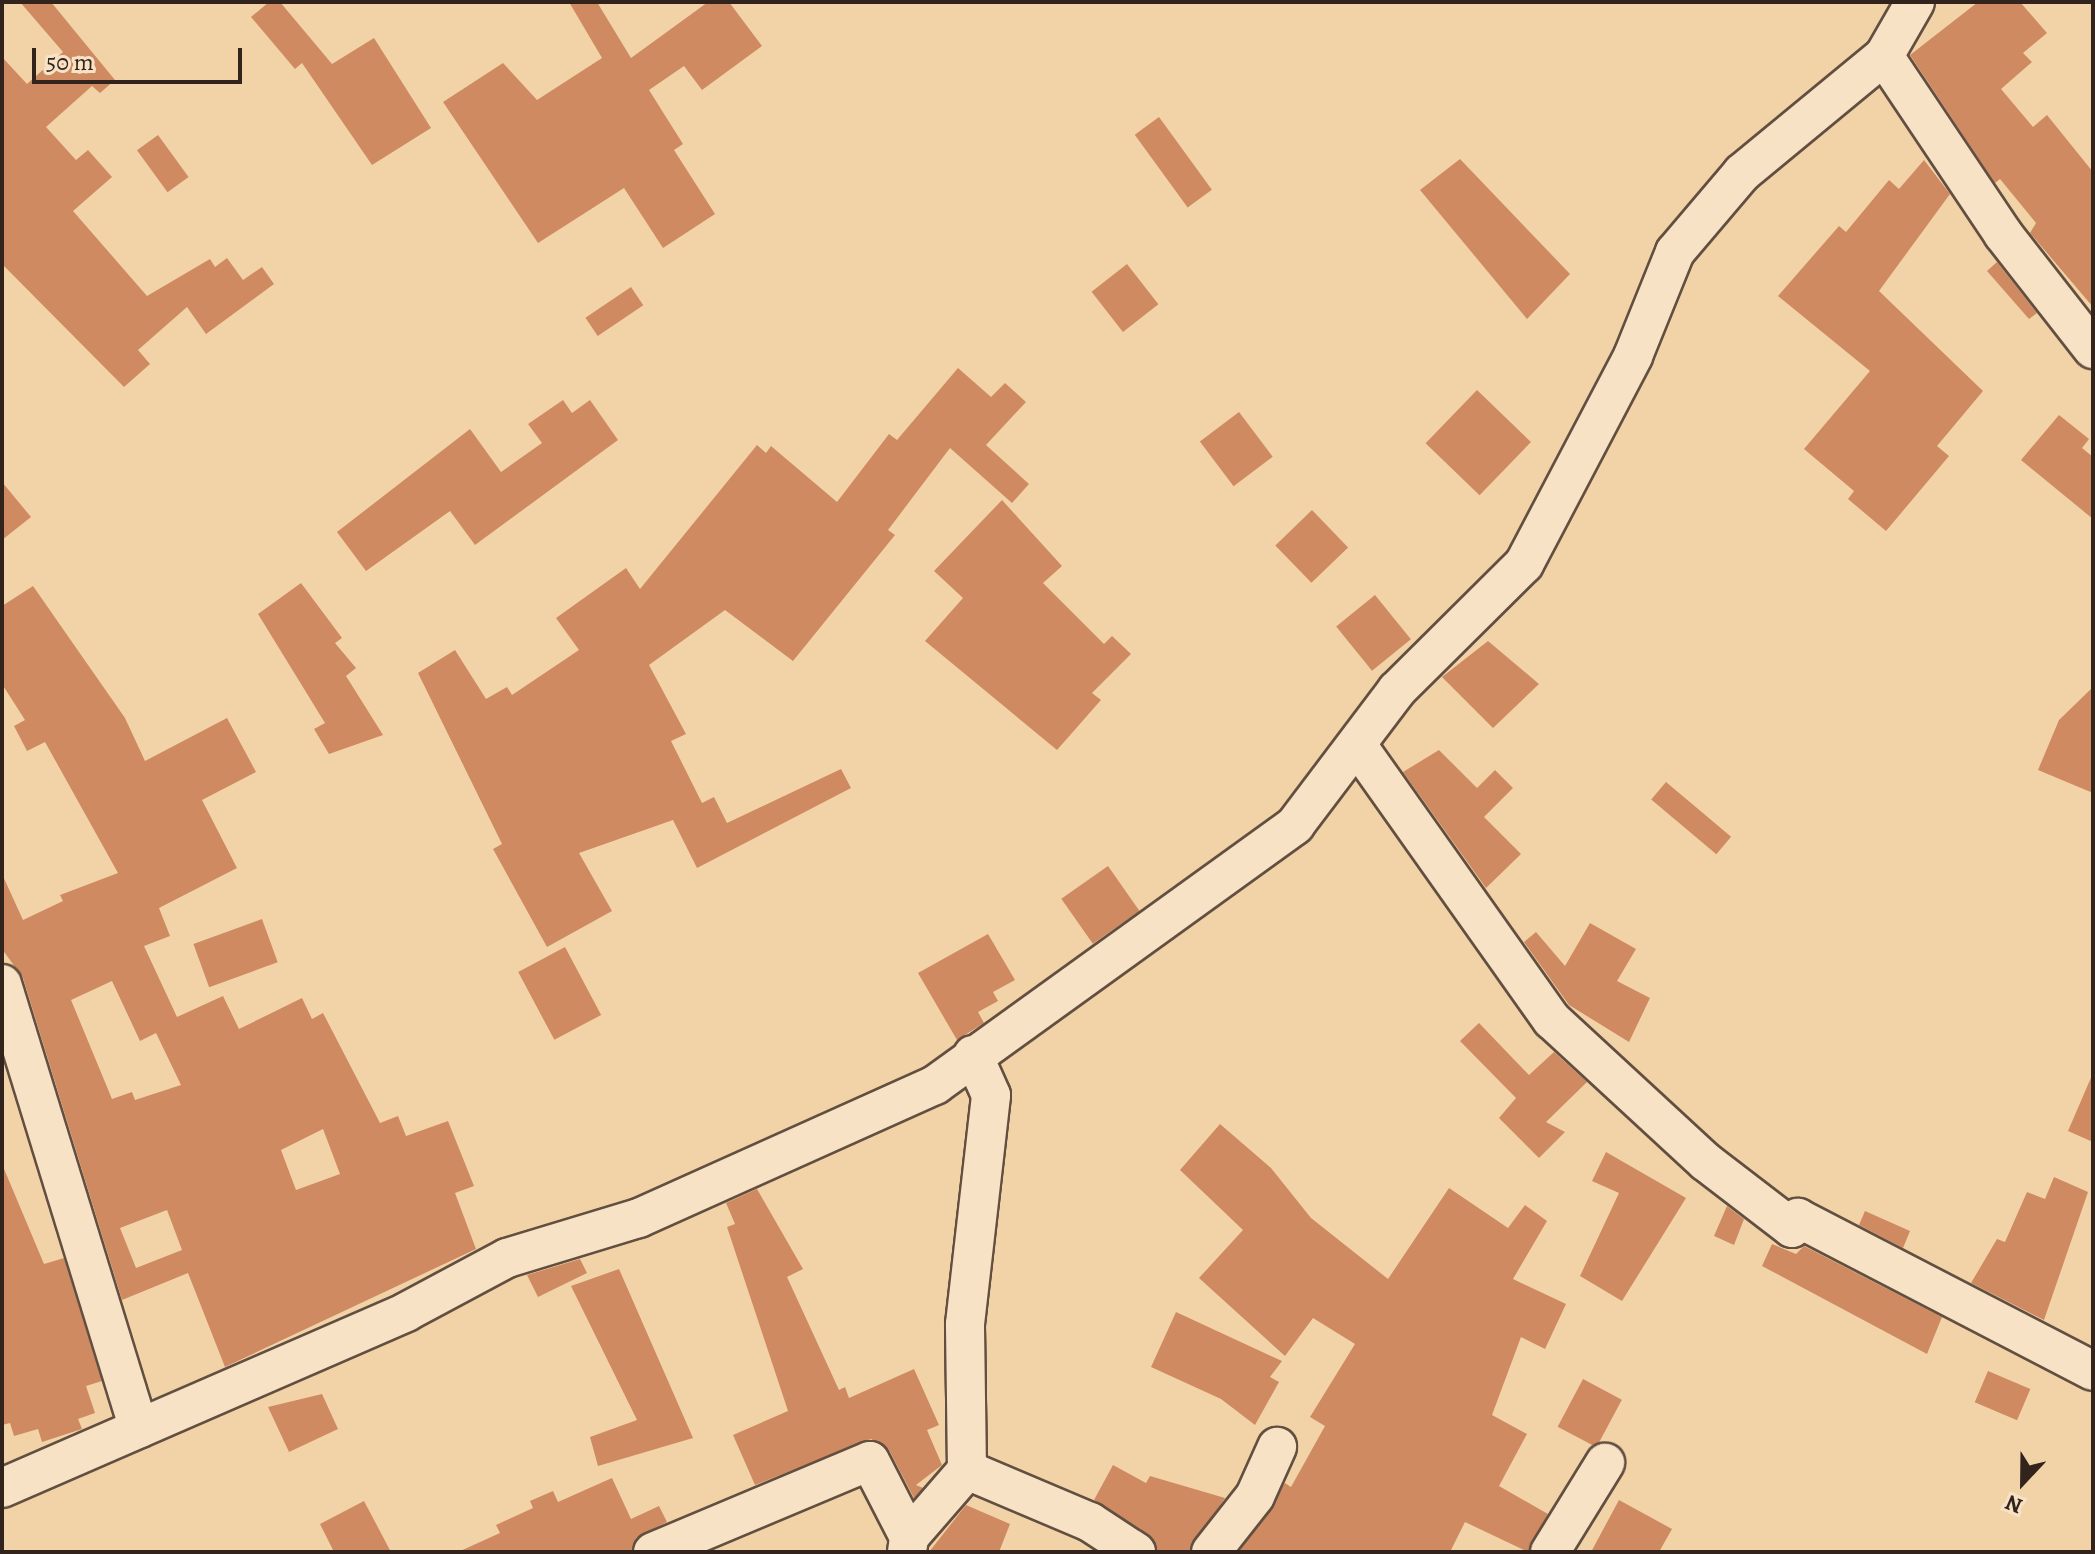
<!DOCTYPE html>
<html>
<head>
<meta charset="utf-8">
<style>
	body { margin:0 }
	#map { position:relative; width:2095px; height:1554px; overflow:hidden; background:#f2d3a8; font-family:Alegreya,serif }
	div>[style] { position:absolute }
	.building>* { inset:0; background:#cf8a61; transform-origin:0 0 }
	.roads { filter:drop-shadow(2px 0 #624f40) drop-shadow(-2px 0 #624f40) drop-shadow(0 2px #624f40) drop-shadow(0 -2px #624f40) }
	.minor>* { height:38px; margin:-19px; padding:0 19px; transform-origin:19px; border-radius:19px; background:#f7e2c6 }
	span { translate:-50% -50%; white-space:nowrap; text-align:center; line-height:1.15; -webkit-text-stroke:6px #f7e2c6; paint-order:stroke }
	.frame { position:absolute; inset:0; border:4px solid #32231d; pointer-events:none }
	.north { position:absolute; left:1983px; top:1442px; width:80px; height:80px; -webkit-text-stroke:6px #f7e2c6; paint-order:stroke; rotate:202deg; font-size:22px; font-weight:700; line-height:32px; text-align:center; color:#32231d }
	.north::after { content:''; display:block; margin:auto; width:28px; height:36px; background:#32231d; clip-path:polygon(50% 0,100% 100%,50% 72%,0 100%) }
	.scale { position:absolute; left:32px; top:48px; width:210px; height:36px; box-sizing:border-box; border:4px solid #32231d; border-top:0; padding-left:10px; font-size:24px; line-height:28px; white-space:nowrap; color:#32231d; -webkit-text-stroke:6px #f7e2c6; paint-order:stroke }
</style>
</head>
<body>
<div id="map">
	<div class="building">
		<i style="clip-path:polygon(20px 2px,51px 2px,115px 80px,100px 93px,92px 86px,46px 127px,76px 160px,88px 150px,112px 177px,73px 211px,147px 296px,210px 259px,215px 267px,227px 258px,243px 280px,262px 267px,274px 284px,206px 334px,187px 307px,138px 350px,150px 364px,124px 387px,2px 264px,2px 57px,27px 84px,63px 52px)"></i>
		<i style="clip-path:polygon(269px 2px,280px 2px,332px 64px,374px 38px,431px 128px,372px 165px,302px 63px,295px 69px,251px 17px)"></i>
		<i style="clip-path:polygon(569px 2px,597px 2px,631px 58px,708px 2px,729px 2px,762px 46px,702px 90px,684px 66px,649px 90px,683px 144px,674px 150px,715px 214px,663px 248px,624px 188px,538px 243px,443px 102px,503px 63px,537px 100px,602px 58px)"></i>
		<i style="clip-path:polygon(1978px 2px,2020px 2px,2047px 33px,2023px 53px,2032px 62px,2001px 89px,2033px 127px,2047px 115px,2093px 172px,2093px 307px,2030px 233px,2036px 223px,2000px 179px,1995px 183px,1910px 55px)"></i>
		<i style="left:1159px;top:117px;width:90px;height:30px;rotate:54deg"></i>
		<i style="left:158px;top:135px;width:52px;height:26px;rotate:54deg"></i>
		<i style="clip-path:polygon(1460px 159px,1570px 274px,1527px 319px,1420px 190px)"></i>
		<i style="clip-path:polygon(1924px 160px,1950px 194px,1879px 291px,1983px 391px,1937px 446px,1949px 456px,1886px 531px,1848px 499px,1854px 491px,1804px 449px,1870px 371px,1778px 296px,1839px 226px,1846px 232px,1889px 180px,1899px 189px)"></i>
		<i style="clip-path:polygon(1997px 262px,2037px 313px,2029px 319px,1987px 271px)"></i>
		<i style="left:1127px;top:264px;width:51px;height:45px;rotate:52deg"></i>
		<i style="left:631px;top:287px;width:22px;height:55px;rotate:56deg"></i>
		<i style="clip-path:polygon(958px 368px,991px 397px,1005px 383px,1026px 402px,986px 445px,1029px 484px,1012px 503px,950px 448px,888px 530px,895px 535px,793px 661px,725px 610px,649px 665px,686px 734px,671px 741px,702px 803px,714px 797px,727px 823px,841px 769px,851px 788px,697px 868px,673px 820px,579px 853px,612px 911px,547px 947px,493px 849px,502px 844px,418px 673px,455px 650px,486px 699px,507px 687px,512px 695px,579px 650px,556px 618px,626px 568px,640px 589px,757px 445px,766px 453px,771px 446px,837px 502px,889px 434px,897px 440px)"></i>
		<i style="left:1477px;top:390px;width:75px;height:74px;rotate:44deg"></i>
		<i style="clip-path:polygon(563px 400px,572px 413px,590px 400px,618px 440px,475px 545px,450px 511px,366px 571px,337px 532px,470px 429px,501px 472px,542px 443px,528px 424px)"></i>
		<i style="left:1239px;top:412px;width:56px;height:49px;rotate:53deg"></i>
		<i style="clip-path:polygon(2059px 415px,2089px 439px,2082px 448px,2093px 457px,2093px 519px,2021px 460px)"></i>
		<i style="clip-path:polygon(2px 482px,31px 517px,2px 540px)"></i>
		<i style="clip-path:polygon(1002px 500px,1062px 566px,1043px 583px,1104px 644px,1112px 636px,1131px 654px,1092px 693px,1101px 700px,1057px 750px,925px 641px,963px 598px,934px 571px)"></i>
		<i style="left:1312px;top:510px;width:52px;height:51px;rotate:46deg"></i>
		<i style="clip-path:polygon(301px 583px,342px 638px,335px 643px,356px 668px,346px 676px,383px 735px,329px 754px,314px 729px,325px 723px,258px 614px)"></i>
		<i style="clip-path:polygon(evenodd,33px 586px,125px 718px,145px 761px,227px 718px,256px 772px,202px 800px,237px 868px,159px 908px,170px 936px,144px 946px,177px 1017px,223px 996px,239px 1029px,302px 998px,312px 1019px,323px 1013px,380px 1123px,398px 1116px,406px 1136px,448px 1121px,474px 1186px,455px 1193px,476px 1249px,225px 1367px,188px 1273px,122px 1300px,23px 978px,2px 949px,2px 874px,23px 920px,63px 901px,60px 895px,118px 873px,45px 742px,27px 751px,14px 726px,25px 720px,2px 684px,2px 606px,33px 586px,112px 981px,140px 1041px,156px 1033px,181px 1085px,135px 1100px,132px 1092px,112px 1099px,71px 1000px,112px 981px,33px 586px,323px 1129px,340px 1174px,296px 1190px,281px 1150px,323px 1129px,33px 586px,167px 1210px,182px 1250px,136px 1268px,120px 1228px,167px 1210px)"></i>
		<i style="left:1375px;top:595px;width:57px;height:50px;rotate:51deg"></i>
		<i style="clip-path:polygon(1488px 641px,1539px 684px,1493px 728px,1442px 677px)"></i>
		<i style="clip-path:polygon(2093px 687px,2093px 793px,2038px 770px,2059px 720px)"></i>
		<i style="clip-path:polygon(1439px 750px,1477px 788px,1495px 770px,1513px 788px,1484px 817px,1521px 854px,1486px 888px,1403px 772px)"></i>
		<i style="left:1666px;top:782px;width:85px;height:23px;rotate:40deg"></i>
		<i style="left:1108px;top:866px;width:55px;height:57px;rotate:55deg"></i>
		<i style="left:262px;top:919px;width:46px;height:73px;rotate:70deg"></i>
		<i style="clip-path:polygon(1590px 923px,1636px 949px,1617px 981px,1650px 998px,1629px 1042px,1569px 1005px,1524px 942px,1536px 932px,1565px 966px)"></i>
		<i style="clip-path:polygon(988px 934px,1015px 980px,993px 992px,998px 1001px,978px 1012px,984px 1023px,957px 1040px,918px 973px)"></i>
		<i style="left:565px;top:947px;width:77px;height:53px;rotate:62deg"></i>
		<i style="clip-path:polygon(1479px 1023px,1529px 1075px,1554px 1052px,1587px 1082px,1546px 1122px,1565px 1132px,1539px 1158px,1499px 1118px,1516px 1098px,1460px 1041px)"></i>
		<i style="clip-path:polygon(2093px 1073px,2093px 1142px,2068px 1131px)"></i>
		<i style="clip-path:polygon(1220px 1124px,1271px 1168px,1311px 1218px,1388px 1279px,1449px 1188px,1508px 1228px,1525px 1205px,1547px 1221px,1513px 1279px,1566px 1304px,1545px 1349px,1521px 1337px,1492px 1415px,1527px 1434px,1499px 1486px,1548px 1514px,1528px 1552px,1465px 1522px,1450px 1552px,1239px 1552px,1285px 1483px,1291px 1487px,1325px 1426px,1310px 1417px,1355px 1344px,1313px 1318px,1285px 1356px,1199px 1278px,1243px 1230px,1180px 1170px)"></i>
		<i style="clip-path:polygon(1606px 1152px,1686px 1198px,1622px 1301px,1580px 1276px,1619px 1193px,1592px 1181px)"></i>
		<i style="clip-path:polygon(2px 1164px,44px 1264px,64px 1258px,102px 1381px,86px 1386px,95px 1413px,78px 1419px,82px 1429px,42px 1442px,38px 1429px,14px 1436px,10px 1423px,2px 1425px)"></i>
		<i style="clip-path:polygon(2054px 1177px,2088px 1192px,2044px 1320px,1971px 1283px,1997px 1239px,2005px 1242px,2027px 1192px,2045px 1199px)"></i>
		<i style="clip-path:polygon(757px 1189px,803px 1269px,787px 1277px,839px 1390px,845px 1387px,849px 1398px,914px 1369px,939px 1425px,927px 1430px,942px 1465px,916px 1485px,923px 1488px,914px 1498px,889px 1450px,871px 1439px,755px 1485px,733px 1435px,788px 1411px,727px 1227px,735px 1224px,726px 1203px)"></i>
		<i style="clip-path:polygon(1727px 1206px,1744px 1219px,1734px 1245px,1714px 1236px)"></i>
		<i style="clip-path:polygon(1865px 1211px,1910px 1231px,1903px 1248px,1859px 1225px)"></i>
		<i style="clip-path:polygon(1772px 1244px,1796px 1254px,1804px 1246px,1942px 1317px,1927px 1354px,1762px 1266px)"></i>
		<i style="clip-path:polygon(580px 1259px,587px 1273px,538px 1297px,527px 1275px)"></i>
		<i style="clip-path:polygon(619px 1269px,693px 1438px,598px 1466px,590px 1437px,637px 1420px,571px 1286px)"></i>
		<i style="clip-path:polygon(1176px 1312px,1282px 1361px,1270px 1377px,1279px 1382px,1255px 1425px,1221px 1399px,1151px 1367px)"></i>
		<i style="left:1988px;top:1371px;width:46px;height:34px;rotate:23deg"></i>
		<i style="left:1583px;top:1379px;width:44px;height:54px;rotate:28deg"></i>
		<i style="clip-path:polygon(322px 1394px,338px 1429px,289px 1452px,268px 1407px)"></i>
		<i style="clip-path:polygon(1113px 1465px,1146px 1483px,1150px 1476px,1225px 1498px,1190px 1552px,1158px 1552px,1148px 1534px,1094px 1500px)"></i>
		<i style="clip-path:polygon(612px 1478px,631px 1519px,659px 1506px,667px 1522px,636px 1538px,631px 1552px,458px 1552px,500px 1533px,496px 1525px,533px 1508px,530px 1501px,553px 1491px,558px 1502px)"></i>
		<i style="clip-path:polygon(1619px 1500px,1672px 1529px,1659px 1552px,1591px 1552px)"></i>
		<i style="clip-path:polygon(364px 1501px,391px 1552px,334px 1552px,320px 1524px)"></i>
		<i style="clip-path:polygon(966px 1505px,1010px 1524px,999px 1552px,929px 1552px)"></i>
	</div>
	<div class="roads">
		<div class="minor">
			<i style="left:1884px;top:56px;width:214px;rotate:56.2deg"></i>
			<i style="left:2003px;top:234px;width:146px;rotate:52deg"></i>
			<i style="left:1357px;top:745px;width:337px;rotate:54.7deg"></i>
			<i style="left:1552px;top:1020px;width:209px;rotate:42.7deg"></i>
			<i style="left:1706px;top:1162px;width:108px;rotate:37.5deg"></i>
			<i style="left:1792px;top:1228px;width:12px;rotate:-59deg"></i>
			<i style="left:1798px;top:1218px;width:332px;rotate:27.4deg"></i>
			<i style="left:2px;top:984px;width:465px;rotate:72.9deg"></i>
			<i style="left:967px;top:1470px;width:146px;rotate:-90.8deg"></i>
			<i style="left:965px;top:1324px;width:230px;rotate:-83.5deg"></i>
			<i style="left:991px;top:1095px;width:44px;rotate:-114.2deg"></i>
			<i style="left:2px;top:1488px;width:441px;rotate:-23.5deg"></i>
			<i style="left:406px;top:1312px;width:115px;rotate:-28.1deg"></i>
			<i style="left:507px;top:1258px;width:138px;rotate:-16.9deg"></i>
			<i style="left:639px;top:1218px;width:325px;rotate:-24.2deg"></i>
			<i style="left:935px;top:1085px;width:444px;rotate:-35.8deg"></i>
			<i style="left:1295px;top:825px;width:169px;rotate:-52.9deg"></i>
			<i style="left:1397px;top:690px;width:179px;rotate:-44.8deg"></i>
			<i style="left:1524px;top:564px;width:235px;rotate:-62.3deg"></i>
			<i style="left:1633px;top:356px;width:112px;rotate:-68deg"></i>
			<i style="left:1675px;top:252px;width:104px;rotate:-49.7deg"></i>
			<i style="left:1742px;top:173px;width:184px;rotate:-39.5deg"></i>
			<i style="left:1884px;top:56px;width:62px;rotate:-60.1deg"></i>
			<i style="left:653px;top:1552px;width:235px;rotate:-22.8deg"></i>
			<i style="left:870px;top:1461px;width:85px;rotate:62.8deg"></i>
			<i style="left:907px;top:1552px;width:15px;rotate:-82deg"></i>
			<i style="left:909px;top:1537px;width:89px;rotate:-49.1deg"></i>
			<i style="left:967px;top:1470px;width:134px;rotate:22.9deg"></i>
			<i style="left:1090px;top:1522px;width:55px;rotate:33.1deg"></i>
			<i style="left:1211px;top:1552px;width:71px;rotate:-51.8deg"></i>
			<i style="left:1255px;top:1496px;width:54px;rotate:-65.8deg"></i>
			<i style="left:1550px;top:1552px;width:105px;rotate:-58.3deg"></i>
		</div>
	</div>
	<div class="frame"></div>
	<div class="north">N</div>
	<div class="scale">50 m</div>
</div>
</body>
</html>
